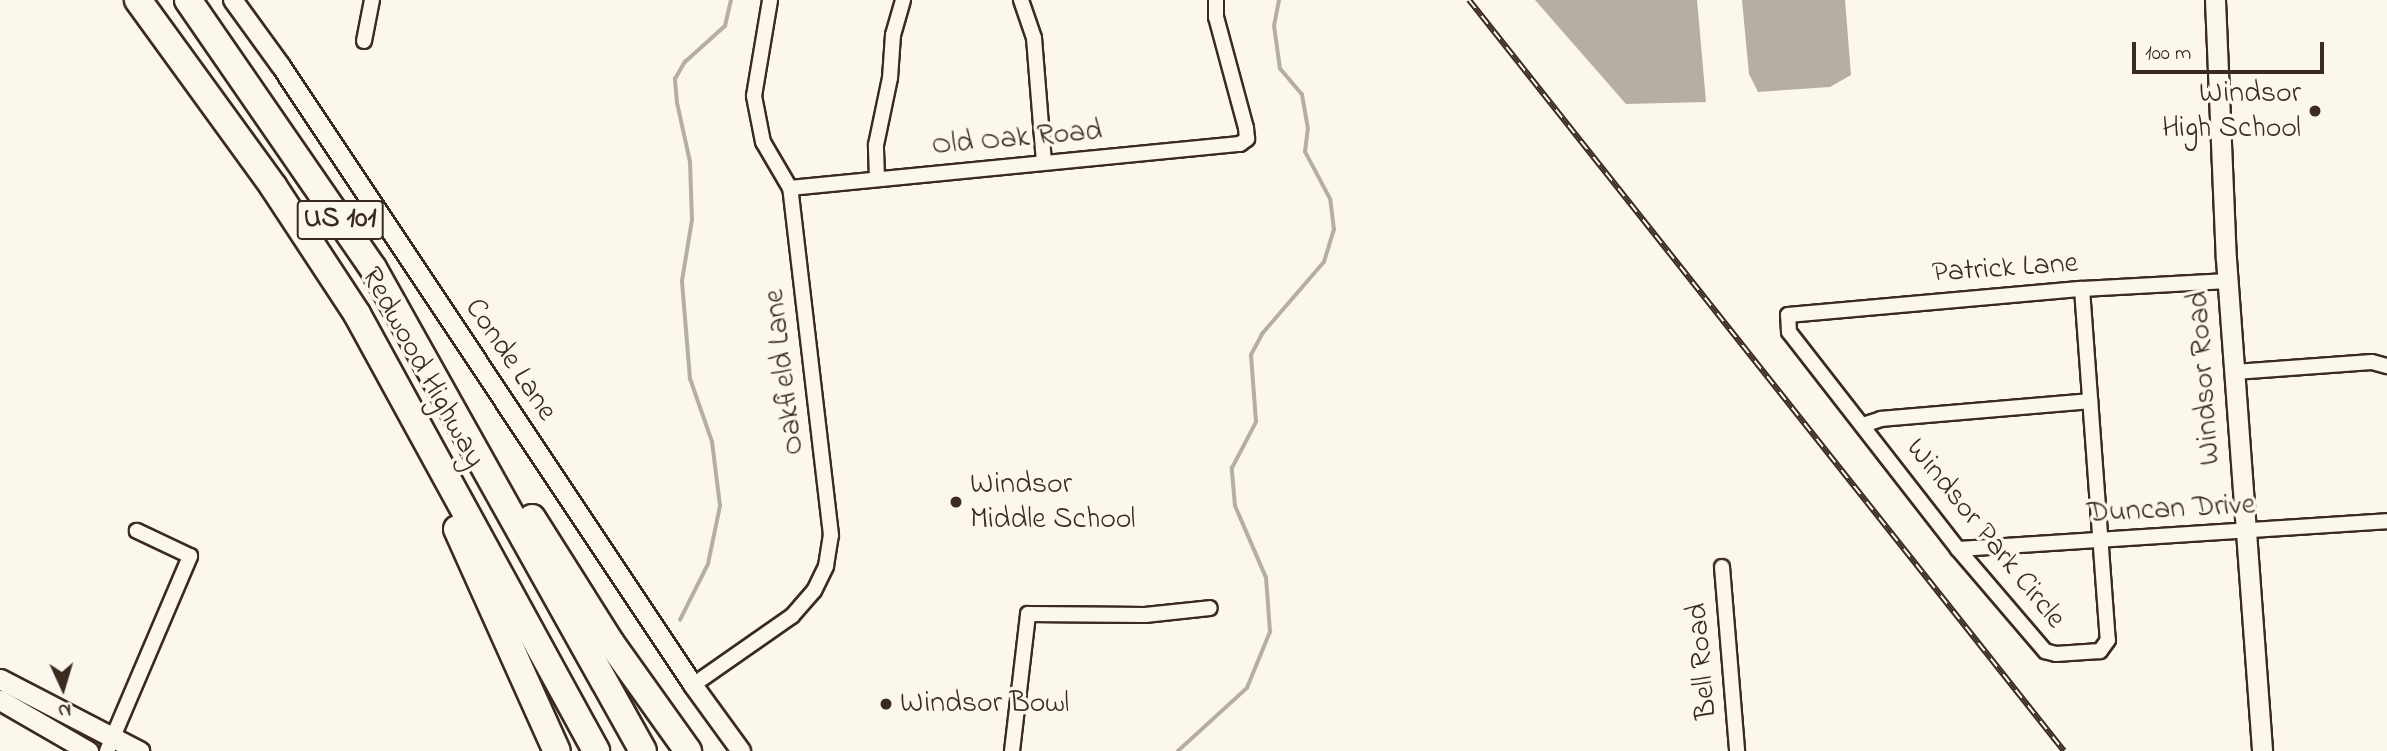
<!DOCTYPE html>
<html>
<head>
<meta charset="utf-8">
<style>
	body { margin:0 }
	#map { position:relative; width:2387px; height:751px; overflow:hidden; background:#fbf7ec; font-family:"Indie Flower",sans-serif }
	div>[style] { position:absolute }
	.water>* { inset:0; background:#b6aea2 }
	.stream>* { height:3.5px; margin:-1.75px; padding:0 1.75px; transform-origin:1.75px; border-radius:1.75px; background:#b6aea2 }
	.roads { filter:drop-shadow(2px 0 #3b2a1e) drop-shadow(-2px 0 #3b2a1e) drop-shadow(0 2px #3b2a1e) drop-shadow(0 -2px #3b2a1e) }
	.minor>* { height:14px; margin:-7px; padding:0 7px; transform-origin:7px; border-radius:7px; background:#fbf7ec }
	.tertiary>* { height:18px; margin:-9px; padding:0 9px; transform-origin:9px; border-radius:9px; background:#fbf7ec }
	.secondary>* { height:19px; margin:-9.5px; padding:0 9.5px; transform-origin:9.5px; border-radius:9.5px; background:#fbf7ec }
	.motorway>* { height:26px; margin:-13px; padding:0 13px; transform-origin:13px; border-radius:13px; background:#fbf7ec }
	.rail>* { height:6px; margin-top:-3px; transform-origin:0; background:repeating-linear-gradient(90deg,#fbf7ec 0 10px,#3b2a1e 0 20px); box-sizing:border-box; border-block:2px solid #3b2a1e }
	.dots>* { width:19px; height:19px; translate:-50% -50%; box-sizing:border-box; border:4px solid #fbf7ec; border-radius:50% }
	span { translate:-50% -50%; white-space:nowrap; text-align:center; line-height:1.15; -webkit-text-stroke:7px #fbf7ec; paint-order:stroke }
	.shield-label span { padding:2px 5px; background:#fbf7ec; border:2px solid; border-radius:5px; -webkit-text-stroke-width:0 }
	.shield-label { font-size:28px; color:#3b2a1e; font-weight:700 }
	.poi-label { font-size:30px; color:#3b2a1e }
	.right { translate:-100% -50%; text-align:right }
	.left { translate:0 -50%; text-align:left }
	.street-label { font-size:30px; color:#3b2a1e }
	.north { position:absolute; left:28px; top:653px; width:70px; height:70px; -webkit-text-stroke:5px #fbf7ec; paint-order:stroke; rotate:176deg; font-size:19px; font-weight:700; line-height:28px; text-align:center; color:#3b2a1e }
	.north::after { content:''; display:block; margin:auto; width:24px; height:32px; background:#3b2a1e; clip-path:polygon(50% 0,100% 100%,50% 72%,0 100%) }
	.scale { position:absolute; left:2132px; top:42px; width:192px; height:32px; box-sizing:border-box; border:4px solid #3b2a1e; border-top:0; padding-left:9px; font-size:21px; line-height:24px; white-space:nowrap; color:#3b2a1e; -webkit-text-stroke:5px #fbf7ec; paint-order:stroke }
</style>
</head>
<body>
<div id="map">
	<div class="water">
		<i style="clip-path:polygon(1535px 0,1697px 0,1706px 102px,1626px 104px)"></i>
		<i style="clip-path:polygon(1742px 0,1845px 0,1851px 75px,1830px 87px,1758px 92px,1749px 74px)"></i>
	</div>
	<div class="stream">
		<i style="left:680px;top:620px;width:63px;rotate:-63.4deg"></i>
		<i style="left:708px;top:564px;width:59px;rotate:-78.3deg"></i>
		<i style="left:720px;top:506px;width:64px;rotate:-97.1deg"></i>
		<i style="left:712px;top:442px;width:67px;rotate:-109.2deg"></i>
		<i style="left:690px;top:379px;width:98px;rotate:-94.7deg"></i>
		<i style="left:682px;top:281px;width:62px;rotate:-80.7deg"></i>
		<i style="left:692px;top:220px;width:58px;rotate:-92deg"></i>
		<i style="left:690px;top:162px;width:60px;rotate:-102.4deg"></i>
		<i style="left:677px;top:103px;width:24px;rotate:-95deg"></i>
		<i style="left:675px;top:79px;width:20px;rotate:-60deg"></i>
		<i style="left:685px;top:62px;width:54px;rotate:-42deg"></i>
		<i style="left:725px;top:26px;width:27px;rotate:-77deg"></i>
		<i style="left:1178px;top:751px;width:93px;rotate:-42.4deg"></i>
		<i style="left:1247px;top:688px;width:61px;rotate:-67.7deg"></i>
		<i style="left:1270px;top:632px;width:54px;rotate:-94.2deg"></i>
		<i style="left:1266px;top:578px;width:78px;rotate:-113.3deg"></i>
		<i style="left:1235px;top:506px;width:38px;rotate:-95deg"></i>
		<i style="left:1232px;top:468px;width:52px;rotate:-62.4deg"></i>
		<i style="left:1256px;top:422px;width:67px;rotate:-94.3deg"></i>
		<i style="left:1251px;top:355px;width:24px;rotate:-62deg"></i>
		<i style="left:1262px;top:334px;width:95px;rotate:-49.3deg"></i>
		<i style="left:1324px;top:262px;width:34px;rotate:-73deg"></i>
		<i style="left:1334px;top:230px;width:31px;rotate:-97deg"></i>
		<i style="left:1330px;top:199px;width:53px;rotate:-118deg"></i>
		<i style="left:1305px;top:152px;width:23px;rotate:-83deg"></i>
		<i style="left:1308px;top:129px;width:35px;rotate:-100deg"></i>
		<i style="left:1302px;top:95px;width:34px;rotate:-130deg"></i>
		<i style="left:1280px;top:69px;width:43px;rotate:-97.9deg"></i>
		<i style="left:1274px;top:26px;width:26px;rotate:-79deg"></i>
	</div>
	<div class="roads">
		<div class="minor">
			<i style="left:1021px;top:0;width:40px;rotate:71.1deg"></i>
			<i style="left:1034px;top:38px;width:125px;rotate:85.4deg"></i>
			<i style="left:364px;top:41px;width:42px;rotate:-79deg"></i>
			<i style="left:877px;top:178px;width:33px;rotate:-92deg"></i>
			<i style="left:876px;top:145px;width:68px;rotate:-78.2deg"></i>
			<i style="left:890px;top:78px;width:43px;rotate:-86deg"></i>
			<i style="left:893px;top:35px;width:36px;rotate:-74deg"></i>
			<i style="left:790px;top:188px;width:452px;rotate:-5.6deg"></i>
			<i style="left:1240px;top:144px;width:9px;rotate:-36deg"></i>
			<i style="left:1247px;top:139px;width:11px;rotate:-95deg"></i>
			<i style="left:1246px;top:128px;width:115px;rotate:-105.1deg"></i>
			<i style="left:1216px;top:17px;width:17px;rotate:-90deg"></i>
			<i style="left:2082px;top:289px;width:352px;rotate:85.8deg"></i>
			<i style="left:2108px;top:640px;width:14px;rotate:126deg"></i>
			<i style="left:2100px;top:651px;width:44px;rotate:176.1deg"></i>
			<i style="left:2056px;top:654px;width:11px;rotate:-165deg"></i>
			<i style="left:2045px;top:651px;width:134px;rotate:-130.5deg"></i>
			<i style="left:1958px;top:549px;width:275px;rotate:-127.9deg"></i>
			<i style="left:1789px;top:332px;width:17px;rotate:-93deg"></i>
			<i style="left:1788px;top:315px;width:295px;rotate:-5.1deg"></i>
			<i style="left:2082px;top:289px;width:146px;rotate:-3.1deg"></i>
			<i style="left:2235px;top:372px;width:137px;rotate:-4.2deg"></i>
			<i style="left:2372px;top:362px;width:16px;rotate:15deg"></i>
			<i style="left:1863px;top:425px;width:19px;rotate:-18deg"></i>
			<i style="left:1881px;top:419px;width:210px;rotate:-4.9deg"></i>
			<i style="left:1958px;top:549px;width:430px;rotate:-3.7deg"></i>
			<i style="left:1722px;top:567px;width:185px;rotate:85.3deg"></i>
			<i style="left:693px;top:685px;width:121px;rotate:-34.9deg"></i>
			<i style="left:792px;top:616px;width:33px;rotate:-49deg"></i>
			<i style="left:814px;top:591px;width:28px;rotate:-64deg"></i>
			<i style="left:826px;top:566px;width:31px;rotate:-81deg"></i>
			<i style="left:831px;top:535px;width:349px;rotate:-96.7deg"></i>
			<i style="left:790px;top:188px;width:53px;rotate:-120.4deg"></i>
			<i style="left:763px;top:142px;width:47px;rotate:-101.1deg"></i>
			<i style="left:754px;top:96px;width:97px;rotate:-80.5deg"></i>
			<i style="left:107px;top:751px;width:212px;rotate:-66.9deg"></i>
			<i style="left:190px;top:556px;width:59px;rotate:-154.7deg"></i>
			<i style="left:1012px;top:751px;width:138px;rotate:-83.3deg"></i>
			<i style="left:1028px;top:614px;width:117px;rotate:0.5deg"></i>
			<i style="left:1145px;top:615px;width:65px;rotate:-6.1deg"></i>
		</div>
		<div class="tertiary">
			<i style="left:233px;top:0;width:82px;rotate:54deg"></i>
			<i style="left:281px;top:66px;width:744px;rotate:56.35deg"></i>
			<i style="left:693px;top:685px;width:82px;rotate:54deg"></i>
		</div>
		<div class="secondary">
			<i style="left:2215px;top:0;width:259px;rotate:87.6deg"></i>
			<i style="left:2226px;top:259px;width:493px;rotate:85.8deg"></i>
			<i style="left:0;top:679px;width:157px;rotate:27.4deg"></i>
			<i style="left:0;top:700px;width:102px;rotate:30.1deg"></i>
		</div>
		<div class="motorway">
			<i style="left:138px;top:0;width:230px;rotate:54deg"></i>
			<i style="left:273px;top:186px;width:153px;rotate:56.7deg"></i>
			<i style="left:357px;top:314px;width:498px;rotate:61.3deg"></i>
			<i style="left:188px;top:0;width:326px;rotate:55.4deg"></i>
			<i style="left:373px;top:268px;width:553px;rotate:60.79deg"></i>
			<i style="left:532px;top:518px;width:148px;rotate:57.7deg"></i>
			<i style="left:611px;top:643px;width:133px;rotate:54.5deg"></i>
			<i style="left:457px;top:529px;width:243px;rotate:65.8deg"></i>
		</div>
	</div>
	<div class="rail">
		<i style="left:1469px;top:0;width:958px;rotate:51.61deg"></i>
	</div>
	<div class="dots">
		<i style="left:2315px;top:111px;background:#3b2a1e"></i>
		<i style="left:956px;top:502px;background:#3b2a1e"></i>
		<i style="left:886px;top:704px;background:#3b2a1e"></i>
	</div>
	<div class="shield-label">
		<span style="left:340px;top:220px">US 101</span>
	</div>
	<div class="poi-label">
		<span class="right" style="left:2301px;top:111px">Windsor<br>High School</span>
		<span class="left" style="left:970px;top:502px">Windsor<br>Middle School</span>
		<span class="left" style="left:900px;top:704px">Windsor Bowl</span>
	</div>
	<div class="street-label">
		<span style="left:1017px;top:139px;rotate:-5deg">Old Oak Road</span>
		<span style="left:2005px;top:269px;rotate:-4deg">Patrick Lane</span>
		<span style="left:510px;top:360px;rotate:56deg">Conde Lane</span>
		<span style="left:422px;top:368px;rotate:61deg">Redwood Highway</span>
		<span style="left:785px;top:372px;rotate:-97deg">Oakfield Lane</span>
		<span style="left:2205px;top:378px;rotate:-94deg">Windsor Road</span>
		<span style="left:2171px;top:510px;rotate:-3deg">Duncan Drive</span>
		<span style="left:1985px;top:534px;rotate:51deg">Windsor Park Circle</span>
		<span style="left:1703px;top:661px;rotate:-95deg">Bell Road</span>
	</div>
	<div class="north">N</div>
	<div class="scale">100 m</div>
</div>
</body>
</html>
